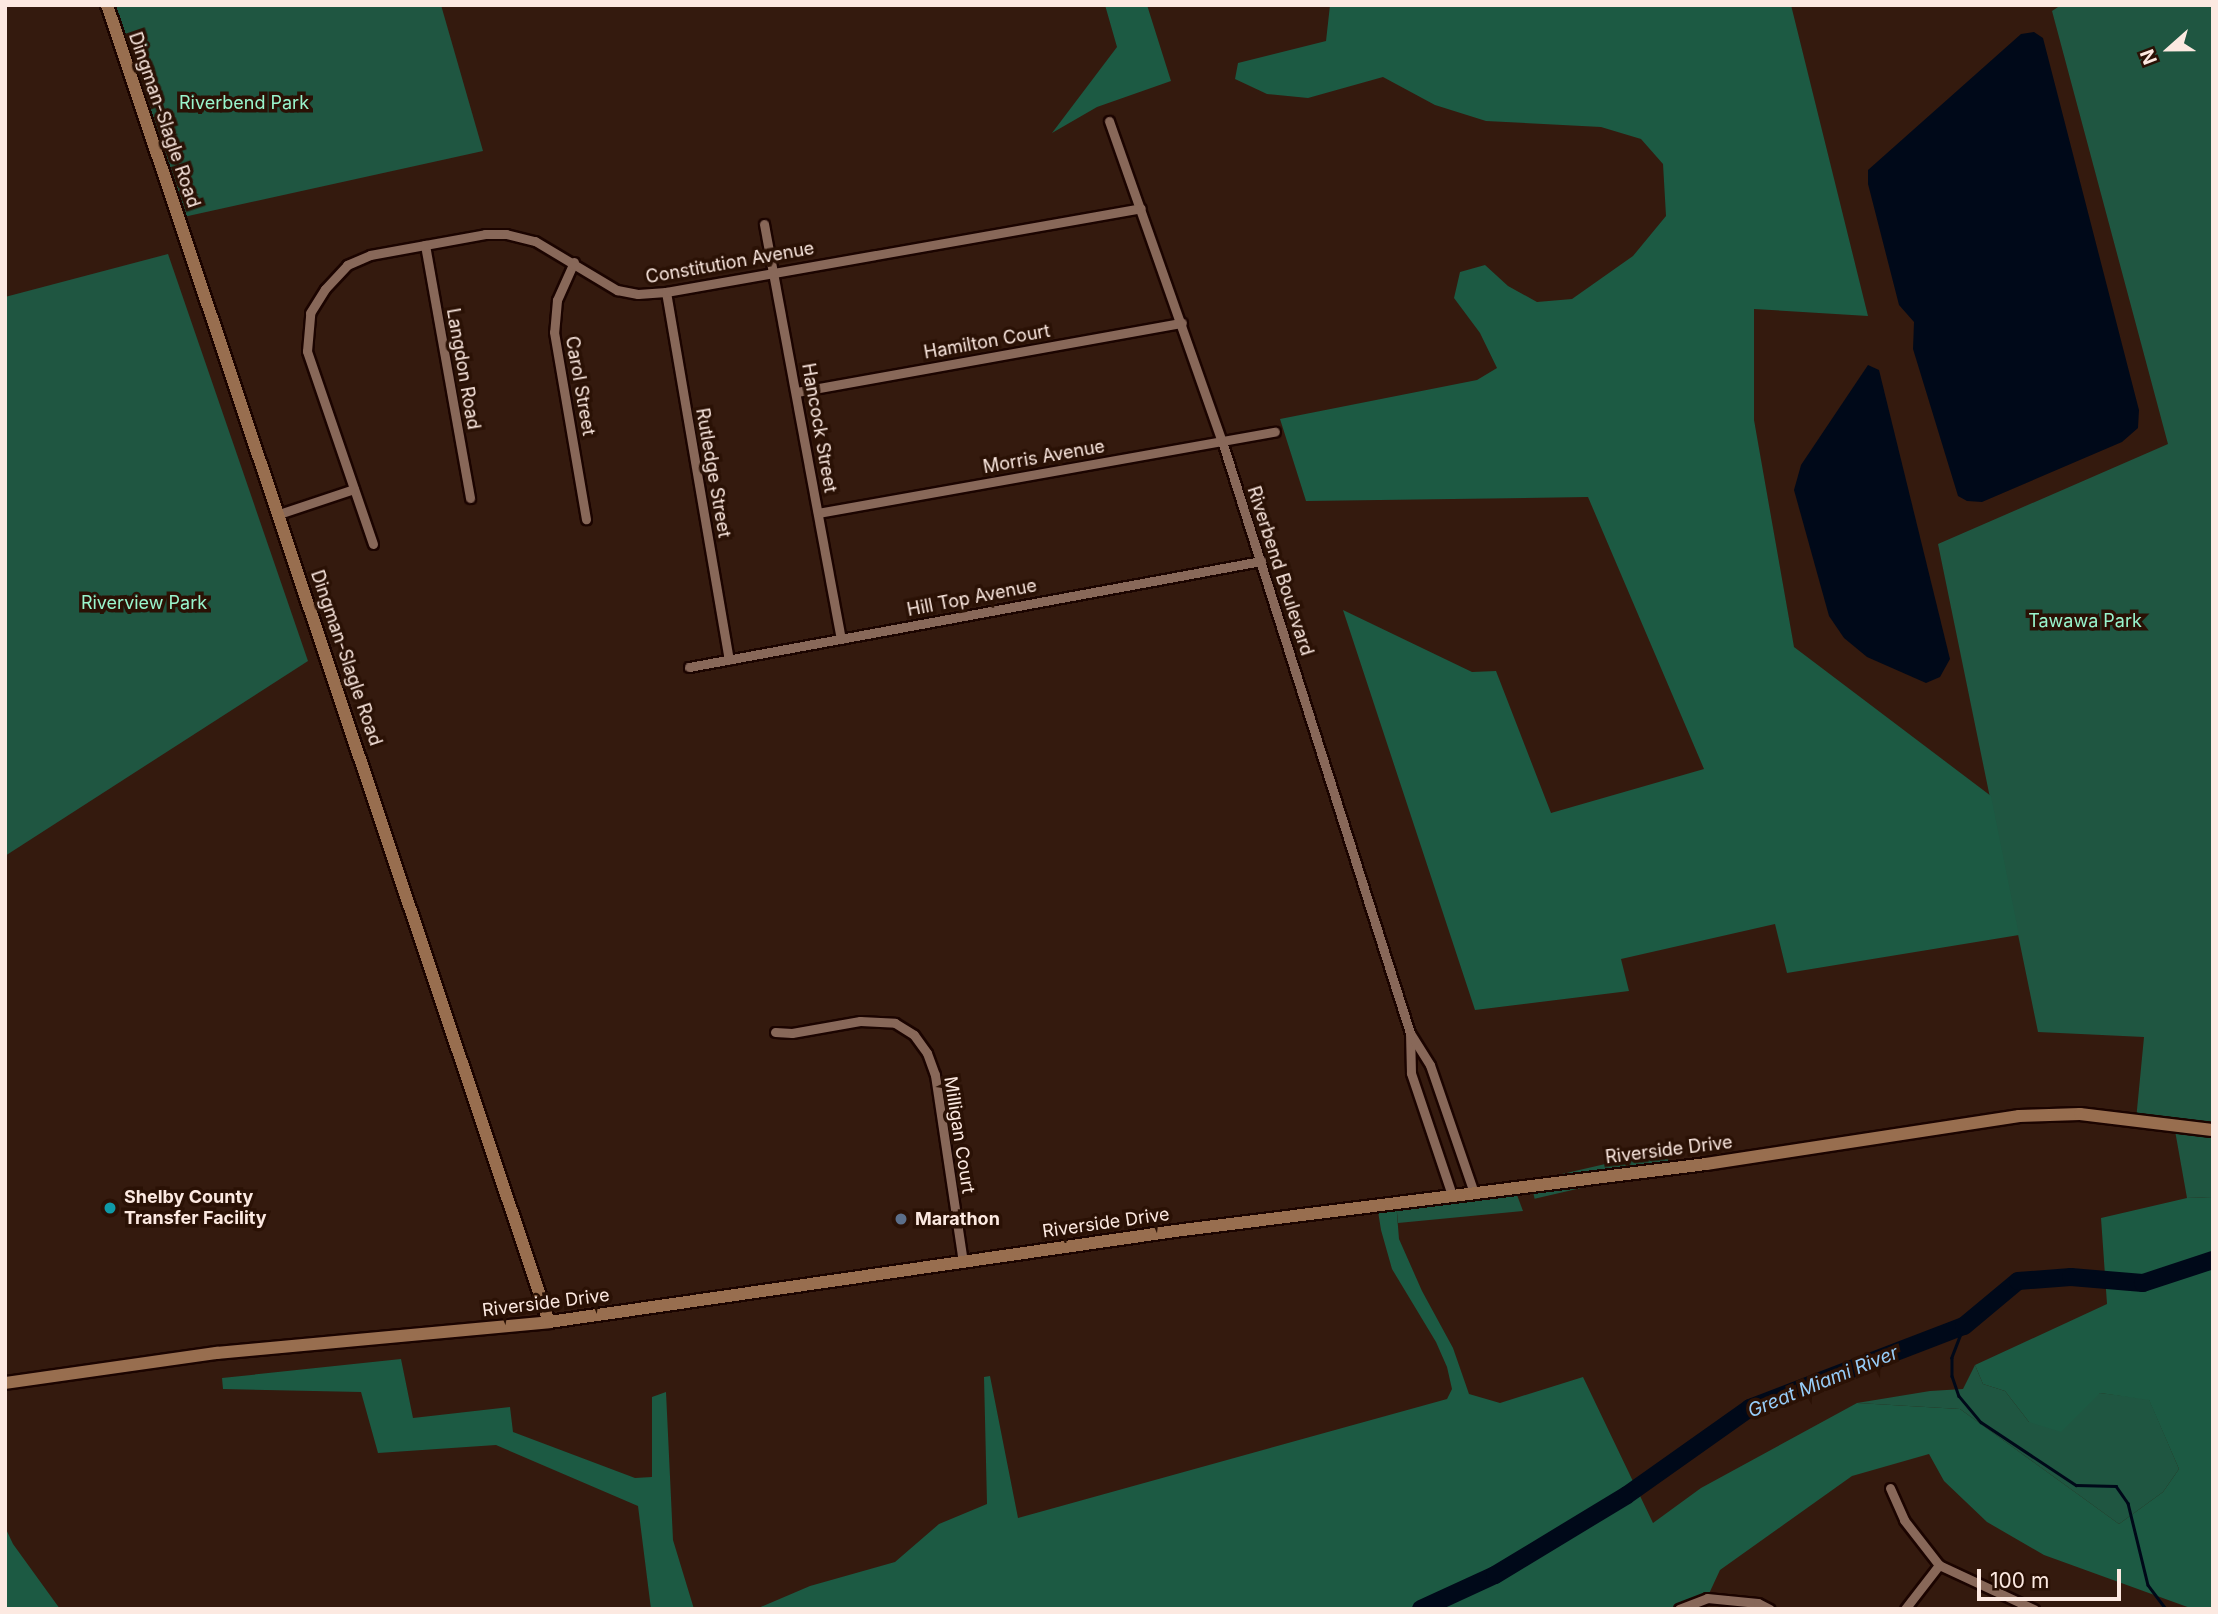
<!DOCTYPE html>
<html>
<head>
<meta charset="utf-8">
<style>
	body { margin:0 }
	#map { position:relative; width:2218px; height:1614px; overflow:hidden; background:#341a0e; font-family:Inter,sans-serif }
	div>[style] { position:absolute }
	.green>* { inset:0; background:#1f5641; transform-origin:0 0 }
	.forest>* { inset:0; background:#1c5a43 }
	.water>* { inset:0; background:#000919 }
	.stream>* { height:2.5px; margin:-1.25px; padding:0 1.25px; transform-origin:1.25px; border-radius:1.25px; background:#000919 }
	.river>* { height:18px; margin:-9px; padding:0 9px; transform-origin:9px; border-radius:9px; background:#000919 }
	.roads { filter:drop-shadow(2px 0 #1b0400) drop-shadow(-2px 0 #1b0400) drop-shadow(0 2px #1b0400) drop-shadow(0 -2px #1b0400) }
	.street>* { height:9px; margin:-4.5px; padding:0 4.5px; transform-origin:4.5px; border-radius:4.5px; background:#886859 }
	.secondary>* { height:12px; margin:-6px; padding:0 6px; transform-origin:6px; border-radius:6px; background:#986e4f }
	.dots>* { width:19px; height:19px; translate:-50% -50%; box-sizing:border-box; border:4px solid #2a1105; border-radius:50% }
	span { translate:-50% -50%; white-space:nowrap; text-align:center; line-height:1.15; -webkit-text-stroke:7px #2a1105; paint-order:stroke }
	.park-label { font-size:18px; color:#99f5cd }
	.street-label { font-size:18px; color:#fce9e1 }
	.poi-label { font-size:18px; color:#fce9e1; font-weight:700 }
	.left { translate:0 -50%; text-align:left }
	.water-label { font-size:19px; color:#97cdf9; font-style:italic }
	.frame { position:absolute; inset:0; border:7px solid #fce9e1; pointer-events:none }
	.north { position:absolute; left:2134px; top:14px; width:70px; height:70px; -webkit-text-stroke:5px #2a1105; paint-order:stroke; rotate:249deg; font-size:19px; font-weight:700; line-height:28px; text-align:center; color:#fce9e1 }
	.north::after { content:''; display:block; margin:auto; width:24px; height:32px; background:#fce9e1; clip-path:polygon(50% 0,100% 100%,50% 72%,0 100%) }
	.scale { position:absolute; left:1977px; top:1569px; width:144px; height:32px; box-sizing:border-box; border:4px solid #fce9e1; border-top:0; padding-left:9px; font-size:21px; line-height:24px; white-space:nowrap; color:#fce9e1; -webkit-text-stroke:5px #2a1105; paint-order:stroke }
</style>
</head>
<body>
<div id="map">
	<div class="green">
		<i style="clip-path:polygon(107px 5px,441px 5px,483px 151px,179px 218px)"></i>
		<i style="clip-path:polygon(2061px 5px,2213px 5px,2213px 1197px,2187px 1198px,2174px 1125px,2136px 1120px,2144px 1037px,2038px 1032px,1938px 544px,2168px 444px,2052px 11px)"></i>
		<i style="clip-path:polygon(168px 254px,308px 661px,5px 856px,5px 297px)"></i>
		<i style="left:1666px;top:1150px;width:18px;height:139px;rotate:77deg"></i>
		<i style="clip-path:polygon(1514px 1187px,1523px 1211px,1398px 1223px,1396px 1202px)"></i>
		<i style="clip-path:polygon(1975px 1365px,1983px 1384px,2005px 1391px,2029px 1422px,2100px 1393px,2149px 1399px,2179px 1469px,2163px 1492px,2119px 1524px,1960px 1409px,1857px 1403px,1930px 1391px,1963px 1389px)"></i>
	</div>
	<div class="forest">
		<i style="clip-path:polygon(1105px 5px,1147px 5px,1171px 81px,1097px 107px,1052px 133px,1117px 47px)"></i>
		<i style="clip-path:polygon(1330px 5px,1791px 5px,1868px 316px,1754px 309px,1754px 420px,1794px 647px,1991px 796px,2019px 935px,1787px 973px,1775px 924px,1621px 959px,1629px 991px,1475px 1010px,1343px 610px,1472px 672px,1496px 671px,1551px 813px,1704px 769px,1588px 497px,1306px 501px,1280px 419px,1477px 380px,1497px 368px,1480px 333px,1454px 298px,1460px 272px,1485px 265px,1508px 286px,1537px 302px,1572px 299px,1633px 256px,1666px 216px,1663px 164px,1641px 139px,1601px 127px,1486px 121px,1435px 105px,1383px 77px,1308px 98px,1267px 94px,1235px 79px,1238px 63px,1326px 41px)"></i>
		<i style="clip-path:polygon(2213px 1197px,2213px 1609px,2193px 1609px,2044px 1555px,1987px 1522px,1944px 1481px,1929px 1454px,1852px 1476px,1720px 1570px,1707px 1598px,1679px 1609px,756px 1609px,810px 1586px,895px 1562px,939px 1524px,987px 1504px,984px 1377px,990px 1376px,1018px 1518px,1447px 1399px,1452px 1389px,1447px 1367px,1436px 1342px,1392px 1269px,1381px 1230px,1377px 1205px,1396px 1202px,1399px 1239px,1422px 1291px,1453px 1348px,1469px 1394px,1500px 1403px,1583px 1377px,1653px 1523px,1701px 1488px,1857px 1403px,1960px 1409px,2119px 1524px,2163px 1492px,2179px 1469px,2149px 1400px,2100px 1393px,2061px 1432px,2029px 1422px,2005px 1391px,1983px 1384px,1975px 1365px,2107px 1304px,2101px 1218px,2187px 1198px)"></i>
		<i style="clip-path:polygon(401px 1359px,413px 1418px,510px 1407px,513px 1432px,635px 1478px,652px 1477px,652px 1397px,666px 1392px,673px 1540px,694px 1609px,651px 1609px,638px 1506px,496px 1445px,378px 1453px,361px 1392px,223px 1389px,222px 1378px)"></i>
		<i style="clip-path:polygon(5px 1527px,13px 1544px,60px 1609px,5px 1609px)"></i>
	</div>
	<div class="water">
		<i style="clip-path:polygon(2034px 32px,2043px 38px,2139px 410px,2138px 428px,2122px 442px,1982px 502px,1967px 501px,1958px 496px,1913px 349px,1914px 322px,1899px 305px,1868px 184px,1868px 170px,2021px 34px)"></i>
		<i style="clip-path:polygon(1868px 365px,1879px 370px,1950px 659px,1940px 677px,1926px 683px,1867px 657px,1844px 638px,1829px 616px,1794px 490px,1801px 465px)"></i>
	</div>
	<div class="stream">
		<i style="left:1964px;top:1326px;width:34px;rotate:111deg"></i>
		<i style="left:1952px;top:1358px;width:18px;rotate:90deg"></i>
		<i style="left:1952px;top:1376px;width:21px;rotate:71deg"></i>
		<i style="left:1959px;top:1396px;width:34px;rotate:50deg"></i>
		<i style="left:1981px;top:1422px;width:114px;rotate:33.6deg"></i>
		<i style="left:2076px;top:1485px;width:40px;rotate:1.4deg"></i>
		<i style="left:2116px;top:1486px;width:21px;rotate:55deg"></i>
		<i style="left:2128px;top:1503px;width:84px;rotate:76.3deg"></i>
		<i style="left:2148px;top:1585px;width:30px;rotate:53deg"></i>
	</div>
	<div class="river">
		<i style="left:1421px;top:1609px;width:81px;rotate:-24.7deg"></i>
		<i style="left:1495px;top:1575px;width:154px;rotate:-31.2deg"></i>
		<i style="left:1627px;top:1495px;width:151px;rotate:-35.3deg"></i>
		<i style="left:1750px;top:1408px;width:229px;rotate:-21deg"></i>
		<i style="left:1964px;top:1326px;width:70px;rotate:-39.8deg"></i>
		<i style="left:2018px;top:1281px;width:53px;rotate:-4.3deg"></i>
		<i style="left:2071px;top:1277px;width:72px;rotate:4.8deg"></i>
		<i style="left:2143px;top:1283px;width:74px;rotate:-18.2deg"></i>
	</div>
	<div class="roads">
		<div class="street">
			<i style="left:1109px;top:121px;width:339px;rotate:70.6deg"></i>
			<i style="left:1222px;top:441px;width:621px;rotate:72.38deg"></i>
			<i style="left:764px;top:224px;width:422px;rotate:79.5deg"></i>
			<i style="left:425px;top:245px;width:257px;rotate:79.9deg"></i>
			<i style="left:574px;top:262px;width:42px;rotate:114.1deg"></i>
			<i style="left:557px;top:300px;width:32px;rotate:95deg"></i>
			<i style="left:554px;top:332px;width:190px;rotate:80.3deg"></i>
			<i style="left:666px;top:292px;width:373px;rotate:80.3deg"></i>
			<i style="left:797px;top:392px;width:391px;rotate:-10.2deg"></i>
			<i style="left:818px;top:513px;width:464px;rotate:-10.1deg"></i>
			<i style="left:279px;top:514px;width:79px;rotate:-18.4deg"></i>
			<i style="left:373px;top:544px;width:204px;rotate:-108.9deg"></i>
			<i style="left:307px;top:351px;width:38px;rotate:-85deg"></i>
			<i style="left:310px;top:313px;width:28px;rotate:-58deg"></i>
			<i style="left:325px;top:289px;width:33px;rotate:-47deg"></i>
			<i style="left:347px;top:265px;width:25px;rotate:-23deg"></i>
			<i style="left:370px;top:255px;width:117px;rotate:-10.3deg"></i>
			<i style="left:485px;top:234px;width:21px"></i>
			<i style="left:506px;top:234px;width:30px;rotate:14deg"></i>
			<i style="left:535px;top:241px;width:96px;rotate:30.9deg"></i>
			<i style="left:617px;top:290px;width:21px;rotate:11deg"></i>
			<i style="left:638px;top:294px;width:28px;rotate:-4deg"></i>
			<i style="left:666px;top:292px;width:482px;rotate:-10deg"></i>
			<i style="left:689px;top:667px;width:582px;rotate:-10.5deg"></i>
			<i style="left:775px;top:1032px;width:17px;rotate:3deg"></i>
			<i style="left:792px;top:1033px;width:69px;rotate:-10deg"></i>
			<i style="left:860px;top:1021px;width:35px;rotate:3deg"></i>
			<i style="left:895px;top:1023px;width:22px;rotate:32deg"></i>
			<i style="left:914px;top:1035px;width:22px;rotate:54deg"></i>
			<i style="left:927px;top:1053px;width:23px;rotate:70deg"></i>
			<i style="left:935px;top:1075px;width:189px;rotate:81.5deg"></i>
			<i style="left:1452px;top:1195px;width:129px;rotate:-108.6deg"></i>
			<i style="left:1411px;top:1073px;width:40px;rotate:-91.4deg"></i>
			<i style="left:1410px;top:1033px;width:38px;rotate:58deg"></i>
			<i style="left:1430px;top:1065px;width:135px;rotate:71deg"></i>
			<i style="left:1890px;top:1488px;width:35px;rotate:66deg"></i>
			<i style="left:1904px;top:1520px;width:57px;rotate:52.1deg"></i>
			<i style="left:1939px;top:1565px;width:105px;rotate:24.9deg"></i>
			<i style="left:1679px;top:1609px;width:30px;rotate:-21deg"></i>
			<i style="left:1707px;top:1598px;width:51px;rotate:5.6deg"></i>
			<i style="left:1758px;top:1603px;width:13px;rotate:27deg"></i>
			<i style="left:1905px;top:1609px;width:56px;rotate:-52.3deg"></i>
		</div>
		<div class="secondary">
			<i style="left:107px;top:5px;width:1389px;rotate:71.45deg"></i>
			<i style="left:5px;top:1383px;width:214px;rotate:-8.1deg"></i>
			<i style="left:217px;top:1353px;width:333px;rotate:-5.3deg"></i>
			<i style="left:549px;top:1322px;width:633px;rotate:-8.27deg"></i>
			<i style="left:1175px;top:1231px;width:535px;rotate:-7.19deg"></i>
			<i style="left:1706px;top:1164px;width:317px;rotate:-8.7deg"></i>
			<i style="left:2019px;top:1116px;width:61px;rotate:-1.9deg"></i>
			<i style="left:2080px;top:1114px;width:134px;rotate:6.9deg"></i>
		</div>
	</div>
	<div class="dots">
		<i style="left:110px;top:1208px;background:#0f9aa8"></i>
		<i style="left:901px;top:1219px;background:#5c6f8a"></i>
	</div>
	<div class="park-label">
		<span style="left:244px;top:103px">Riverbend Park</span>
		<span style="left:144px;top:603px">Riverview Park</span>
		<span style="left:2085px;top:621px">Tawawa Park</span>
	</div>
	<div class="street-label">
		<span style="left:164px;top:120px;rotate:71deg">Dingman-Slagle Road</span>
		<span style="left:730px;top:263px;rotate:-10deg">Constitution Avenue</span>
		<span style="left:987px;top:342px;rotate:-10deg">Hamilton Court</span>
		<span style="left:463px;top:369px;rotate:80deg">Langdon Road</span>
		<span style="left:580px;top:386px;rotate:80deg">Carol Street</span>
		<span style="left:819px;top:428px;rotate:80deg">Hancock Street</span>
		<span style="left:1044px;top:457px;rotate:-10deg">Morris Avenue</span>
		<span style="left:713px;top:473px;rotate:80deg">Rutledge Street</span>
		<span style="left:1280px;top:571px;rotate:72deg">Riverbend Boulevard</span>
		<span style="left:972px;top:598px;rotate:-11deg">Hill Top Avenue</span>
		<span style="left:346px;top:658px;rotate:71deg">Dingman-Slagle Road</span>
		<span style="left:959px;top:1135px;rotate:81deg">Milligan Court</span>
		<span style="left:1669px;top:1150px;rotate:-7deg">Riverside Drive</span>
		<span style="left:1106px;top:1223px;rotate:-8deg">Riverside Drive</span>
		<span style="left:546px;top:1303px;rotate:-7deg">Riverside Drive</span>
	</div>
	<div class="poi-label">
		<span class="left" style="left:124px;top:1208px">Shelby County<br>Transfer Facility</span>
		<span class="left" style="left:915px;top:1219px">Marathon</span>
	</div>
	<div class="water-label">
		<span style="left:1823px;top:1382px;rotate:-22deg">Great Miami River</span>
	</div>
	<div class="frame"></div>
	<div class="north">N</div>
	<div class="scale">100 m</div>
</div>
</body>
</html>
